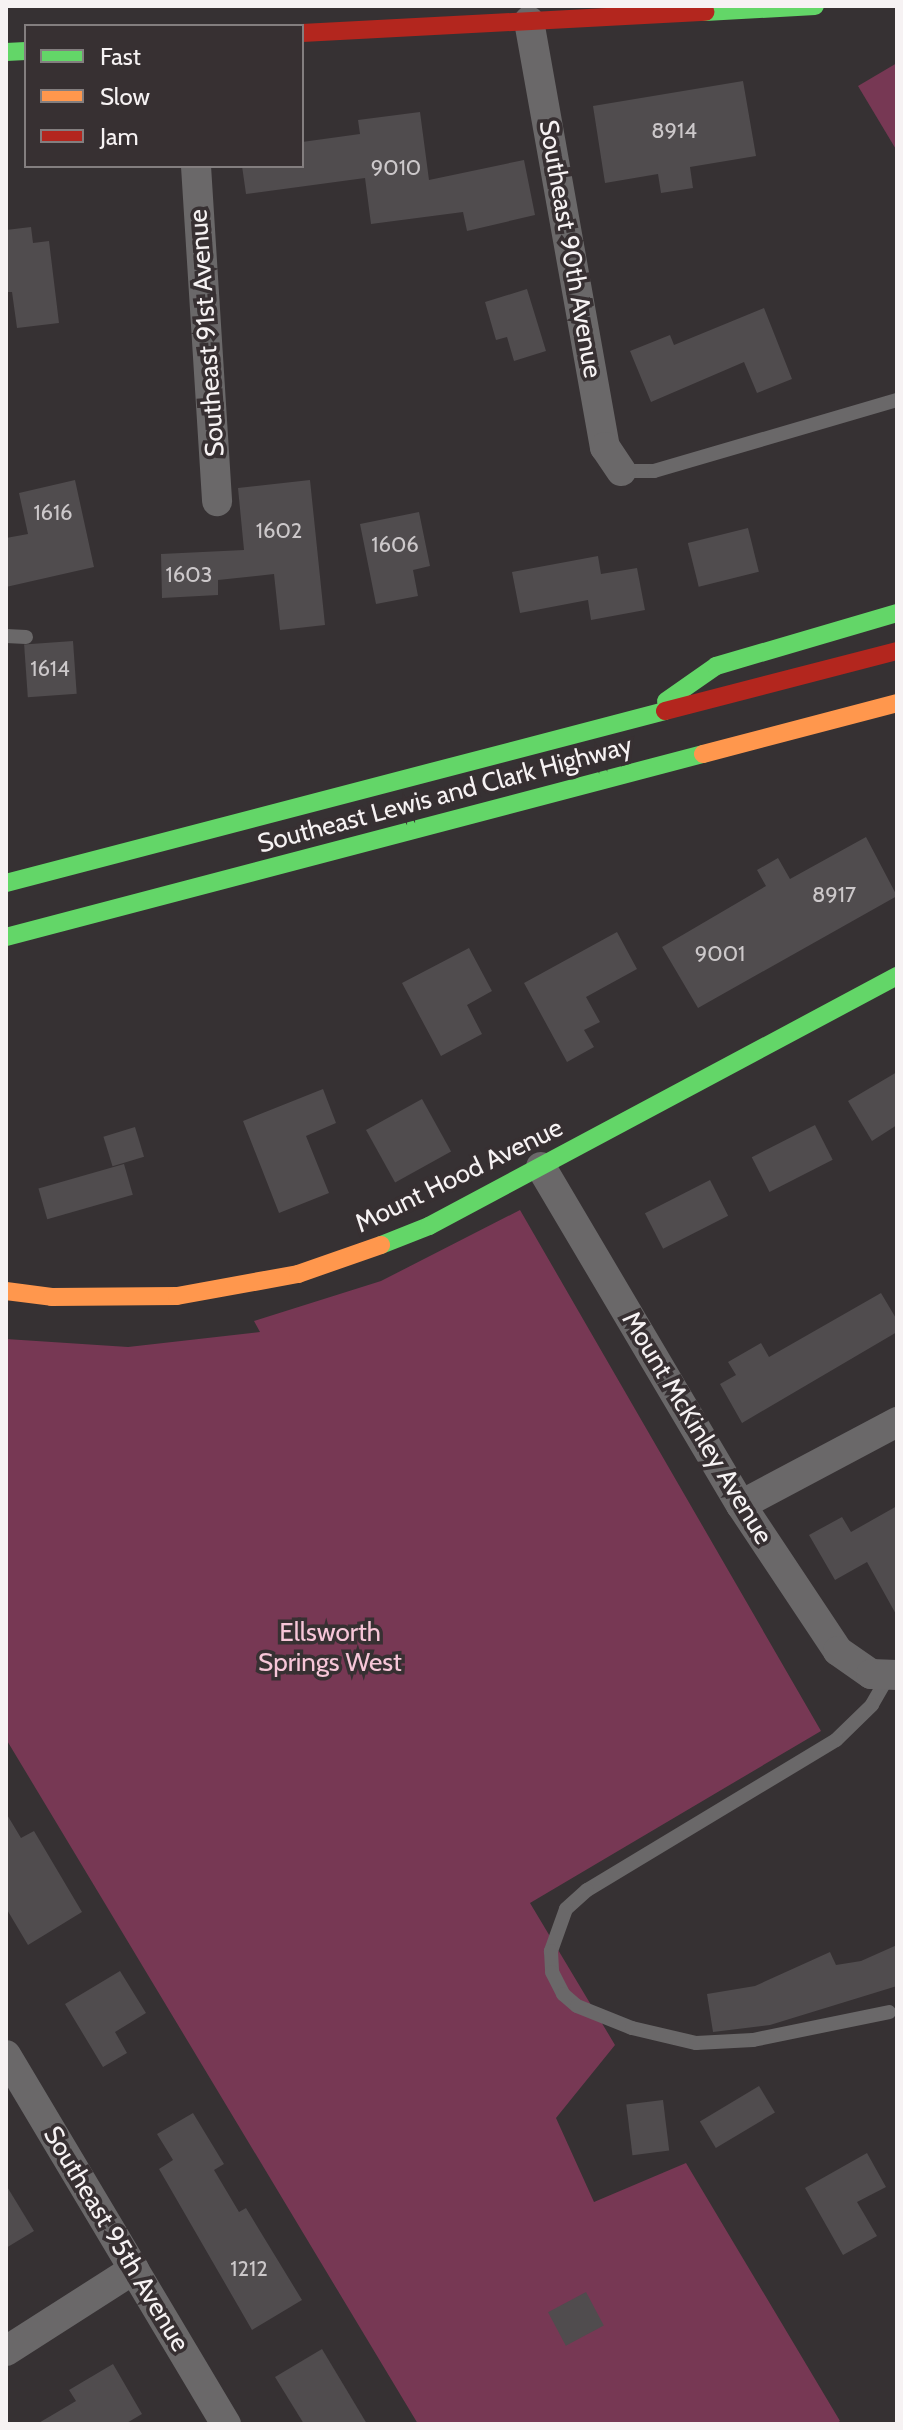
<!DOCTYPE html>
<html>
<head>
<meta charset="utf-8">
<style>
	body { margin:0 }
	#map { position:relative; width:903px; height:2430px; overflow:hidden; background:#363133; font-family:Cabin,sans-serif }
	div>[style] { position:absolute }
	.green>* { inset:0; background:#773854 }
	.building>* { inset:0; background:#504c4e; transform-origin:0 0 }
	.lane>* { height:14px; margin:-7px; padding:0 7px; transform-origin:7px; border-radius:7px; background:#6a6869 }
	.street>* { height:30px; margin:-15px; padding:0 15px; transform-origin:15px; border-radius:15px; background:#6a6869 }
	.fast>* { height:18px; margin:-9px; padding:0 9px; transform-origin:9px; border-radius:9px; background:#63d668 }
	.slow>* { height:18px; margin:-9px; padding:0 9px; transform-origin:9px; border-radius:9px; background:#ff974d }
	.jam>* { height:18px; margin:-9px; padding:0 9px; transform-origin:9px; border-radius:9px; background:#b3261e }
	span { translate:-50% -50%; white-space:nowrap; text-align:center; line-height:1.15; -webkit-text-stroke:7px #373032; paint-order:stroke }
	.number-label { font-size:22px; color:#ccc8ca }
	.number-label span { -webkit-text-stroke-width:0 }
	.street-label { font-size:26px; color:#f6f2f3 }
	.park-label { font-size:26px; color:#f7c6d8 }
	.frame { position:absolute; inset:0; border:8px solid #f6f2f3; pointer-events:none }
	.legend { position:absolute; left:24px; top:24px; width:280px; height:144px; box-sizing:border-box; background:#373032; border:2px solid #837e7f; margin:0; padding:10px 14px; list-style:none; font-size:24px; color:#f6f2f3 }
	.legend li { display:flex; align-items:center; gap:16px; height:40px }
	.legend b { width:40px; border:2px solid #837e7f }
</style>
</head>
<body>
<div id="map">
	<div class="green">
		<i style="clip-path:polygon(897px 63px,897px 151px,858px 86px)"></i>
		<i style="clip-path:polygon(520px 1210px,821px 1731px,530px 1903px,615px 2045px,556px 2118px,594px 2202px,686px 2163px,840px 2421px,836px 2424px,418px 2424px,6px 1739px,6px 1339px,128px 1347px,260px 1332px,254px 1321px,381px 1281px)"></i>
	</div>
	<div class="building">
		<i style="clip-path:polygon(743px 81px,756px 156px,690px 167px,693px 188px,661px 193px,658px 174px,605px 183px,593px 106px)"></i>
		<i style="clip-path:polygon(420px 112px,429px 180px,524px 160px,535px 215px,467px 231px,463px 212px,371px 224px,365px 178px,246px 194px,242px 166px,302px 166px,302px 142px,360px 134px,358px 120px)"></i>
		<i style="clip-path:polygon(31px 227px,33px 243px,49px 241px,59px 323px,17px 328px,12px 292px,6px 292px,6px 230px)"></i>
		<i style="clip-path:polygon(527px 289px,546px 351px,514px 361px,507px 337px,496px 340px,485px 302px)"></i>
		<i style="clip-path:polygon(764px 308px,792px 379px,757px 393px,744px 362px,651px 402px,630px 351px,670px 335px,674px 345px)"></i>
		<i style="clip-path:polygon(75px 480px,94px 567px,6px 587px,6px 538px,28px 534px,19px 493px)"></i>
		<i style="clip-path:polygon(310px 480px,325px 625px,280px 630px,274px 574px,218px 580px,218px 595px,162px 598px,161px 554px,244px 550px,238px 488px)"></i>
		<i style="clip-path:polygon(419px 512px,430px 566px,413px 570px,418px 596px,376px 604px,360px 524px)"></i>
		<i style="left:748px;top:528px;width:45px;height:62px;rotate:76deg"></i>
		<i style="clip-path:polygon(598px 556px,601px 574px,637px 568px,645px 610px,591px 620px,588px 600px,520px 613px,512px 572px)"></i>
		<i style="left:73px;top:641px;width:53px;height:49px;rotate:86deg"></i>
		<i style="clip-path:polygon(866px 837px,897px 896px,698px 1008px,662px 947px,766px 886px,757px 870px,778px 858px,790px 879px)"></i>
		<i style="clip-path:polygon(617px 932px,637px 969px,586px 997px,600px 1022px,584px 1030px,594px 1047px,567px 1062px,524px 983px)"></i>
		<i style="clip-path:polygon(469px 948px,492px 991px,467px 1005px,482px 1034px,441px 1056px,402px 983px)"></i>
		<i style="clip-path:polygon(897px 1072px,897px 1125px,872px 1141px,848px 1101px)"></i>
		<i style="clip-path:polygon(323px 1089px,336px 1123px,306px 1136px,329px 1193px,279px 1213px,243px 1121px)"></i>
		<i style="left:422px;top:1099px;width:60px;height:64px;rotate:61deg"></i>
		<i style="left:815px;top:1125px;width:39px;height:71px;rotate:63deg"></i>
		<i style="left:135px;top:1127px;width:31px;height:33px;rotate:73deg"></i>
		<i style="left:124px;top:1164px;width:32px;height:89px;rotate:74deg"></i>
		<i style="left:710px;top:1180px;width:40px;height:73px;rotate:63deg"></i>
		<i style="clip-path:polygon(881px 1293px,897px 1320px,897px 1332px,742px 1423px,720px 1384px,736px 1375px,728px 1362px,761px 1343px,769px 1357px)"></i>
		<i style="clip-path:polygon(897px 1506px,897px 1616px,867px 1562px,835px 1580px,809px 1535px,842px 1517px,851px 1532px)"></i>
		<i style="clip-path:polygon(6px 1813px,21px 1838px,34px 1831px,82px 1912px,28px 1945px,6px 1908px)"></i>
		<i style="clip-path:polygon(897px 1945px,897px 1986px,770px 2025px,713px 2032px,707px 1994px,755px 1986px,830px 1952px,836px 1965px,861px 1961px)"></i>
		<i style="clip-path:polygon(120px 1971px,146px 2013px,115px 2032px,127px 2053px,103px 2067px,65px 2004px)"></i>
		<i style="left:759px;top:2086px;width:31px;height:69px;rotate:59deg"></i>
		<i style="left:663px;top:2100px;width:51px;height:37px;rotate:83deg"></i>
		<i style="clip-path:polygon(193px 2113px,224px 2164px,214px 2170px,239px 2212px,246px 2208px,302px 2300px,252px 2330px,159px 2169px,173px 2160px,157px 2134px)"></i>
		<i style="clip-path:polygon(867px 2153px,886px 2187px,857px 2202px,877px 2236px,843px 2255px,805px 2188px)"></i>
		<i style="clip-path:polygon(6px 2185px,34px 2231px,6px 2248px)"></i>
		<i style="left:586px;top:2292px;width:38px;height:43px;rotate:62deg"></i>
		<i style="clip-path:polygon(322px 2349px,367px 2424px,304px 2424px,275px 2377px)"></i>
		<i style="clip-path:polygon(113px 2364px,142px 2414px,125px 2424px,37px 2424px,76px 2401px,69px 2390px)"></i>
	</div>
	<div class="lane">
		<i style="left:621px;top:471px;width:33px"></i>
		<i style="left:654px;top:471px;width:253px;rotate:-16.3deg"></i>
		<i style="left:6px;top:636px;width:20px;rotate:3deg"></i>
		<i style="left:889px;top:1675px;width:34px;rotate:120deg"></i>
		<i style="left:872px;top:1705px;width:50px;rotate:135.8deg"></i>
		<i style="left:836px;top:1740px;width:291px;rotate:148.9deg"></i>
		<i style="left:587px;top:1890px;width:28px;rotate:138deg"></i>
		<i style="left:566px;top:1909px;width:45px;rotate:109.7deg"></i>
		<i style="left:551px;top:1951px;width:21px;rotate:87deg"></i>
		<i style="left:552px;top:1972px;width:25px;rotate:63deg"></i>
		<i style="left:563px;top:1994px;width:18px;rotate:41deg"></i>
		<i style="left:577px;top:2006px;width:59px;rotate:21.8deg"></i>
		<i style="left:632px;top:2028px;width:66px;rotate:13.2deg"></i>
		<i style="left:696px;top:2043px;width:57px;rotate:-3deg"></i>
		<i style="left:753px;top:2040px;width:139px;rotate:-11.6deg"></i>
	</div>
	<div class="street">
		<i style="left:529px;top:21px;width:433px;rotate:79.9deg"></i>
		<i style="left:605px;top:447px;width:29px;rotate:56deg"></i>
		<i style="left:196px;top:166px;width:336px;rotate:86.4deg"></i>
		<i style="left:541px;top:1167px;width:393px;rotate:59.4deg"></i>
		<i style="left:741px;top:1505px;width:175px;rotate:56.4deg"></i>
		<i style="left:838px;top:1651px;width:40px;rotate:34.9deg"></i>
		<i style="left:871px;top:1674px;width:26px;rotate:2deg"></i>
		<i style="left:741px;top:1505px;width:177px;rotate:-28deg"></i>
		<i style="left:6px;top:2055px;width:430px;rotate:59.2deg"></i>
		<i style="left:6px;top:2351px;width:152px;rotate:-32.6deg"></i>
	</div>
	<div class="fast">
		<i style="left:705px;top:12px;width:110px;rotate:-3.1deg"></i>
		<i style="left:6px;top:52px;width:20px;rotate:-3deg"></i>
		<i style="left:666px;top:701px;width:61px;rotate:-35deg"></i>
		<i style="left:716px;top:666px;width:189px;rotate:-16.3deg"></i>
		<i style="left:6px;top:883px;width:681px;rotate:-14.63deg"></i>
		<i style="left:6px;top:937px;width:721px;rotate:-14.71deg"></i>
		<i style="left:381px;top:1245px;width:52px;rotate:-21.6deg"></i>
		<i style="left:429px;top:1226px;width:531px;rotate:-28.11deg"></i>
	</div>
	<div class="slow">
		<i style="left:703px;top:754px;width:201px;rotate:-14.7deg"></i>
		<i style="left:6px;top:1291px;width:46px;rotate:7.4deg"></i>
		<i style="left:52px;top:1297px;width:125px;rotate:-0.5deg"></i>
		<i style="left:177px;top:1296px;width:123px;rotate:-10.3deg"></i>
		<i style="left:298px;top:1274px;width:88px;rotate:-19.3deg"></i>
	</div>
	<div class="jam">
		<i style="left:302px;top:33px;width:404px;rotate:-3deg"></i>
		<i style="left:665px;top:711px;width:240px;rotate:-14.5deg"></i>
	</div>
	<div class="number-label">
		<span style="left:674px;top:131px">8914</span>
		<span style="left:396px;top:168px">9010</span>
		<span style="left:53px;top:513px">1616</span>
		<span style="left:279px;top:531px">1602</span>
		<span style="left:395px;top:545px">1606</span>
		<span style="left:189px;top:575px">1603</span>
		<span style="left:50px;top:669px">1614</span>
		<span style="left:834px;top:895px">8917</span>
		<span style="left:720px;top:954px">9001</span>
		<span style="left:249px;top:2269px">1212</span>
	</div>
	<div class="street-label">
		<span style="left:570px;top:249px;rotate:80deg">Southeast 90th Avenue</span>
		<span style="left:207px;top:333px;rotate:-94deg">Southeast 91st Avenue</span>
		<span style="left:445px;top:795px;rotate:-15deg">Southeast Lewis and Clark Highway</span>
		<span style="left:459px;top:1176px;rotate:-26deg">Mount Hood Avenue</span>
		<span style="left:697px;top:1428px;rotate:59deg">Mount McKinley Avenue</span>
		<span style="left:116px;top:2239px;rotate:59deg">Southeast 95th Avenue</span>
	</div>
	<div class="park-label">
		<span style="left:330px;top:1648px">Ellsworth<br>Springs West</span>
	</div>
	<div class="frame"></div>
	<ul class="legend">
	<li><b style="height:10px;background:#63d668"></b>Fast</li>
	<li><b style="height:10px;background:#ff974d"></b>Slow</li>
	<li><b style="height:10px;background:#b3261e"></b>Jam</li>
	</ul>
</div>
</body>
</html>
